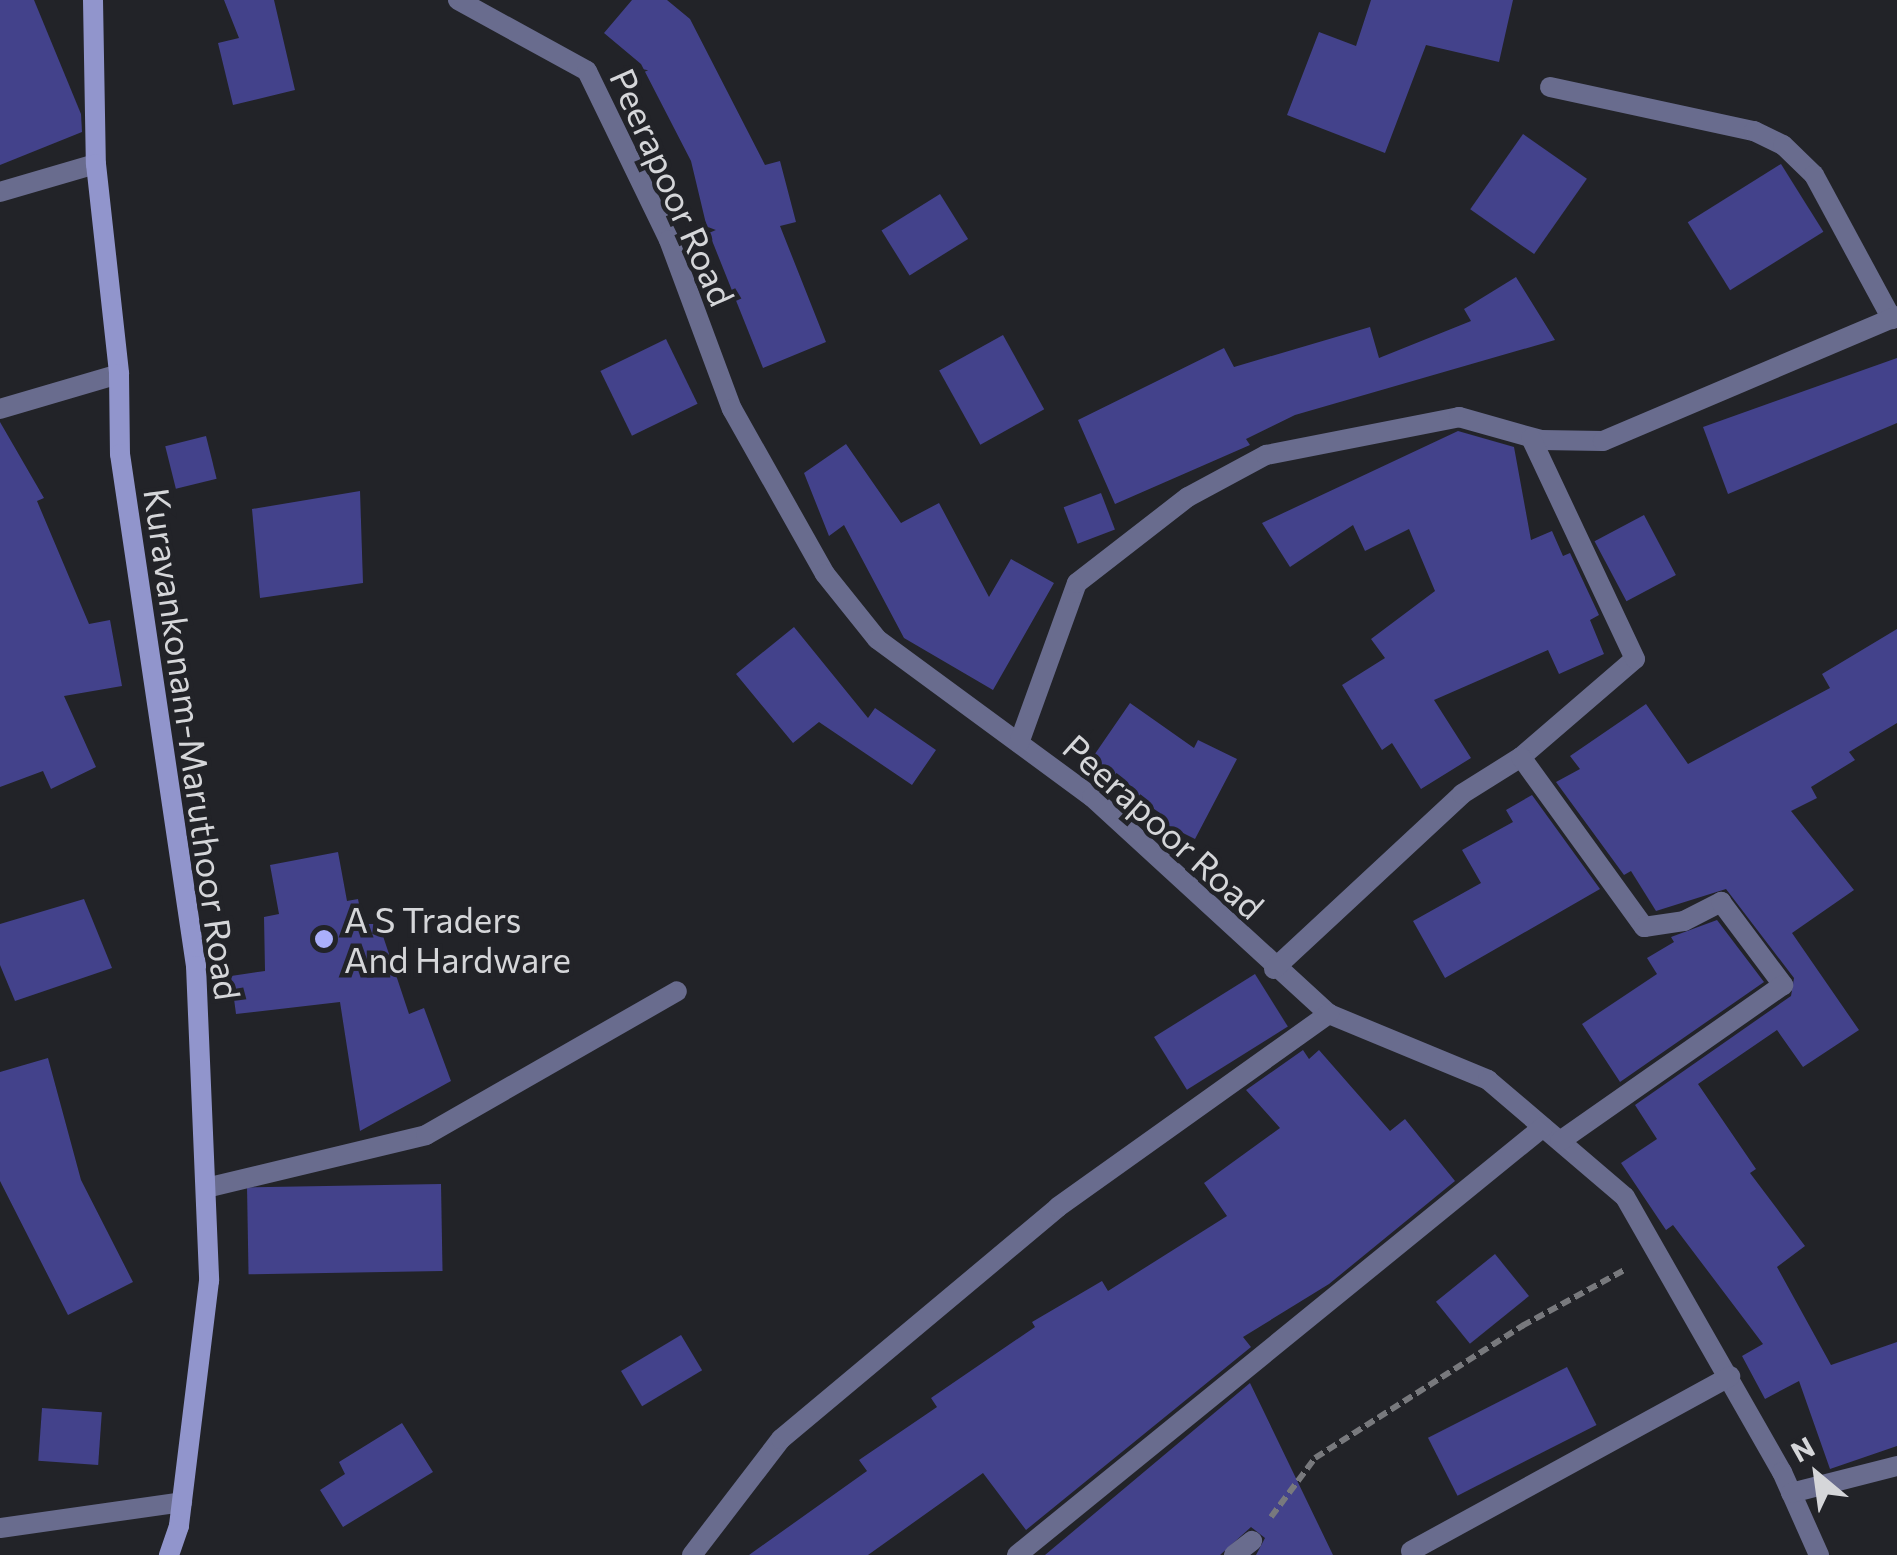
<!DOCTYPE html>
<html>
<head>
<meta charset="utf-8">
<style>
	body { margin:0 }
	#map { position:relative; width:1897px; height:1555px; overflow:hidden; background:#222328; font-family:Commissioner,sans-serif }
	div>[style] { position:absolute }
	.building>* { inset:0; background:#43428b; transform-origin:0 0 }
	.path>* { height:6px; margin-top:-3px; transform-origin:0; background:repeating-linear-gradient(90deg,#78797d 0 10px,transparent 0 15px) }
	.street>* { height:20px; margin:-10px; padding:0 10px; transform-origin:10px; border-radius:10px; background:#696c8e }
	.secondary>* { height:20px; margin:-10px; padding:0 10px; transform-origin:10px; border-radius:10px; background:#9195cc }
	.dots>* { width:28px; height:28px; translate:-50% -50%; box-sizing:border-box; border:5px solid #222328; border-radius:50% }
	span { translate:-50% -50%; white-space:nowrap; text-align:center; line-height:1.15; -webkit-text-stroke:9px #222328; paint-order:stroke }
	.street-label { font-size:35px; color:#d5d6d9 }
	.poi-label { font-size:35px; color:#d5d6d9 }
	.left { translate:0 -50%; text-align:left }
	.north { position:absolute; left:1767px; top:1425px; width:100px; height:100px; -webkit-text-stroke:8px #222328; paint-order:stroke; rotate:331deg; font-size:28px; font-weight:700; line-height:40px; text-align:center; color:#d5d6d9 }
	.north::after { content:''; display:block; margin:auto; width:35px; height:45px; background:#d5d6d9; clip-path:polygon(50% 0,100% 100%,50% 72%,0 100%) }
</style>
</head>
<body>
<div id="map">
	<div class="building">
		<i style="clip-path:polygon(0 0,34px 0,81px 114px,82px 132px,0 165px)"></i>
		<i style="clip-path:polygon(224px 0,274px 0,295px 90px,233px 105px,218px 43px,239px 38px)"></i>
		<i style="clip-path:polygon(632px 0,667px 0,690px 19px,765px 165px,780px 161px,796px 222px,780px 226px,826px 342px,763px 368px,707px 228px,691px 161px,641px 64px,604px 33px)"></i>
		<i style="clip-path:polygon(1371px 0,1513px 0,1499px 62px,1426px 45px,1385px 153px,1287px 115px,1319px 32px,1356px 46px)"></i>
		<i style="left:1523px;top:134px;width:78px;height:92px;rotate:35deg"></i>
		<i style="left:1781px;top:164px;width:80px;height:110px;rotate:58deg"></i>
		<i style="left:940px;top:194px;width:53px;height:69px;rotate:58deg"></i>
		<i style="clip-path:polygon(1516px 277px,1555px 340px,1295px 415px,1246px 439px,1250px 445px,1115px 504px,1078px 420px,1224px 348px,1234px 367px,1370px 327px,1379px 358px,1471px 321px,1464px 309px)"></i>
		<i style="left:1003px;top:335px;width:85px;height:73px;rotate:61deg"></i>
		<i style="left:666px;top:339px;width:72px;height:73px;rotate:64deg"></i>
		<i style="clip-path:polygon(1897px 358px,1897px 423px,1728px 494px,1703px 427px)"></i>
		<i style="clip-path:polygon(0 422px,44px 498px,37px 501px,89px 624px,110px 620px,122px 686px,64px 696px,96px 767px,51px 789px,43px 771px,0 787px)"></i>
		<i style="clip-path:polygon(1458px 431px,1514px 447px,1531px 540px,1552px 531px,1563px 556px,1570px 553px,1599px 615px,1590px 620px,1604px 654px,1559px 674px,1548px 650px,1434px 700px,1471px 758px,1421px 789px,1392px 743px,1382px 750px,1342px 685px,1385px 658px,1371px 639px,1435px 591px,1409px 529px,1365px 551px,1353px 525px,1290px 567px,1262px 523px)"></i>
		<i style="left:206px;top:436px;width:44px;height:42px;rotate:76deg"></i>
		<i style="clip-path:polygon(846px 444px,901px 523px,939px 503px,989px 597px,1011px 559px,1054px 583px,993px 690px,904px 638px,844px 525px,829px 536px,804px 473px)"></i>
		<i style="clip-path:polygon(360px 491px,363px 583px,260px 598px,252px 509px)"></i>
		<i style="left:1101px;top:493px;width:39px;height:40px;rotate:69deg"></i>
		<i style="left:1644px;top:515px;width:68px;height:56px;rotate:62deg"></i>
		<i style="clip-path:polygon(794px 627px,868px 718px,875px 708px,936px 750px,912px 785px,819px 722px,793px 743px,736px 674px)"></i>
		<i style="clip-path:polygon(1897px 629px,1897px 723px,1849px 752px,1855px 760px,1811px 787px,1817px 798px,1791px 811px,1854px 890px,1792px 933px,1859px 1030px,1803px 1067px,1777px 1030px,1698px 1084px,1756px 1169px,1750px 1173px,1805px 1246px,1777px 1267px,1831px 1365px,1897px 1342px,1897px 1446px,1830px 1469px,1799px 1381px,1765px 1399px,1742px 1356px,1763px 1344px,1673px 1225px,1666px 1230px,1621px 1163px,1657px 1139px,1635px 1105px,1791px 996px,1794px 978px,1726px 889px,1656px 911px,1631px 871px,1624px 875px,1556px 782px,1580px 769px,1570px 756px,1646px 704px,1688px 764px,1830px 688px,1822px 674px)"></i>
		<i style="clip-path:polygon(1130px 703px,1194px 748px,1198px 740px,1237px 759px,1195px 839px,1157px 820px,1160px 813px,1088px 764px)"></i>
		<i style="clip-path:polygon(1532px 795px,1600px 889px,1445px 978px,1413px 921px,1481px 883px,1462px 850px,1513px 822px,1506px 810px)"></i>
		<i style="clip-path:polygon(338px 852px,347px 901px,358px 899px,363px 924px,379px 924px,409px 1014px,424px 1008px,451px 1081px,360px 1131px,340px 1002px,236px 1014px,231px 976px,265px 971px,264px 917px,279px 914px,270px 865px)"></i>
		<i style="clip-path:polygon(84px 899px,112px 968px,15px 1001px,0 965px,0 924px)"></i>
		<i style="clip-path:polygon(1717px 920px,1764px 982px,1620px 1082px,1582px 1024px,1657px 974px,1647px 958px,1674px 942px,1671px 937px)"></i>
		<i style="left:1255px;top:974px;width:62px;height:119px;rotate:58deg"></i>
		<i style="clip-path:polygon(1303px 1050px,1309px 1059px,1319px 1050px,1390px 1131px,1405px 1119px,1455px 1181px,1329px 1284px,1243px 1337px,1251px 1347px,1026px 1530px,983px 1473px,868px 1555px,749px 1555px,867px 1471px,859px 1460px,937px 1407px,931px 1398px,1035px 1327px,1032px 1322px,1102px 1281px,1108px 1291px,1227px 1216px,1204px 1183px,1280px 1128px,1246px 1090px)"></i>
		<i style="clip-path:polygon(48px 1058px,81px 1180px,133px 1282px,68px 1315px,0 1181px,0 1072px)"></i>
		<i style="left:441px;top:1184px;width:87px;height:194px;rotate:89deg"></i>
		<i style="left:1495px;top:1254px;width:54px;height:76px;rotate:51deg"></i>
		<i style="left:681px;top:1335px;width:41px;height:70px;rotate:59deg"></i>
		<i style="left:1567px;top:1367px;width:65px;height:156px;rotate:63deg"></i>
		<i style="clip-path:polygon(1250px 1383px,1333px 1555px,1256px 1555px,1265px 1538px,1251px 1527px,1220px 1555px,1045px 1555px)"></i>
		<i style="left:42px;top:1408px;width:60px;height:53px;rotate:4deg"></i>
		<i style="clip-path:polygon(402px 1423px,433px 1472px,343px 1527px,320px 1490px,345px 1474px,339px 1462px)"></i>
	</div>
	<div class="path">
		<i style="left:1271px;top:1517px;width:74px;rotate:-53.3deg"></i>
		<i style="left:1315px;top:1458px;width:246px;rotate:-32.5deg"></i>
		<i style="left:1522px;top:1326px;width:119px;rotate:-28.7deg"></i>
	</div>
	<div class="street">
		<i style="left:458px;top:0;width:147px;rotate:28.8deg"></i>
		<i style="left:587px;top:71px;width:188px;rotate:64.1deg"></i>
		<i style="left:669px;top:240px;width:180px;rotate:69.6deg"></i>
		<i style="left:732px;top:409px;width:189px;rotate:60.6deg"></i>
		<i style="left:825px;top:574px;width:83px;rotate:51.3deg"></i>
		<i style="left:877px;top:639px;width:267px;rotate:36.3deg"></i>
		<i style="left:1092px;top:797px;width:321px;rotate:42.5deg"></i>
		<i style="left:1329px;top:1014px;width:172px;rotate:22.5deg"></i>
		<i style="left:1488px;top:1080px;width:180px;rotate:40.5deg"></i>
		<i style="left:1625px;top:1197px;width:317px;rotate:60.3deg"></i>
		<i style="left:1782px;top:1472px;width:91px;rotate:66deg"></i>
		<i style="left:1550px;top:87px;width:209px;rotate:12.2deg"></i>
		<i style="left:1754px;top:131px;width:32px;rotate:26deg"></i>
		<i style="left:1783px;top:145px;width:43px;rotate:44.1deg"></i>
		<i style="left:1814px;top:175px;width:164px;rotate:61.6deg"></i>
		<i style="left:0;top:192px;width:100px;rotate:-16.3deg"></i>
		<i style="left:0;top:409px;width:124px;rotate:-16.4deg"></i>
		<i style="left:1019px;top:743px;width:170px;rotate:-70.1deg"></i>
		<i style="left:1077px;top:583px;width:140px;rotate:-37.8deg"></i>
		<i style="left:1188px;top:497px;width:89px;rotate:-28.3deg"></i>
		<i style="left:1266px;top:455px;width:197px;rotate:-11.1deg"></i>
		<i style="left:1459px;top:417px;width:85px;rotate:15.7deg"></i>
		<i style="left:1541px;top:440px;width:62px;rotate:0.9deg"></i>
		<i style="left:1603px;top:441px;width:319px;rotate:-23deg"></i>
		<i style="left:1521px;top:757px;width:150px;rotate:-40.7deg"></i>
		<i style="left:1635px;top:659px;width:244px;rotate:-115.2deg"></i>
		<i style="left:1274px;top:969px;width:257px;rotate:-42.9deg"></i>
		<i style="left:1462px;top:794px;width:70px;rotate:-32.1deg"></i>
		<i style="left:1521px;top:757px;width:210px;rotate:54.1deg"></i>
		<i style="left:1644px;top:927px;width:40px;rotate:-8.5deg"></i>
		<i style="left:1684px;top:921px;width:42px;rotate:-27.2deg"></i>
		<i style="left:1721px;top:902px;width:104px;rotate:53.2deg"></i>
		<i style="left:1783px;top:985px;width:272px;rotate:145deg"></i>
		<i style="left:206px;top:1188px;width:226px;rotate:-13.5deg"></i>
		<i style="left:426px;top:1135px;width:289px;rotate:-29.8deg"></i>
		<i style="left:1791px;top:1493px;width:109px;rotate:-14.3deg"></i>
		<i style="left:0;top:1528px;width:184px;rotate:-8.1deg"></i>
		<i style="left:1411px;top:1551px;width:364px;rotate:-28.7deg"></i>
		<i style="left:692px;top:1555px;width:146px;rotate:-52.5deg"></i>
		<i style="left:781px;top:1439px;width:361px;rotate:-39.9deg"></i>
		<i style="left:1058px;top:1207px;width:333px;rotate:-35.5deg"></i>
		<i style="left:1017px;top:1555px;width:678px;rotate:-39.13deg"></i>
		<i style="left:1234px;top:1555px;width:23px;rotate:-38deg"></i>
	</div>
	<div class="secondary">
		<i style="left:93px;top:0;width:164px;rotate:89deg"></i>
		<i style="left:96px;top:164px;width:211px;rotate:83.7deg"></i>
		<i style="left:119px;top:374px;width:80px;rotate:89.3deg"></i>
		<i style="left:120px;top:454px;width:518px;rotate:81.56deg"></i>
		<i style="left:196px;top:966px;width:315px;rotate:87.6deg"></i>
		<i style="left:209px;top:1281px;width:247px;rotate:97deg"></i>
		<i style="left:179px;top:1526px;width:31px;rotate:109deg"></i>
	</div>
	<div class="dots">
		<i style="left:324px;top:939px;background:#aaaffb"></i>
	</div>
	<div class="street-label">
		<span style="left:673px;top:187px;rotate:66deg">Peerapoor Road</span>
		<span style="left:193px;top:744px;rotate:82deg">Kuravankonam-Maruthoor Road</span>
		<span style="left:1164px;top:826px;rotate:42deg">Peerapoor Road</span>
	</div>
	<div class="poi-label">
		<span class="left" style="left:344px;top:939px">A S Traders<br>And Hardware</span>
	</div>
	<div class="north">N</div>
</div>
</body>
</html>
